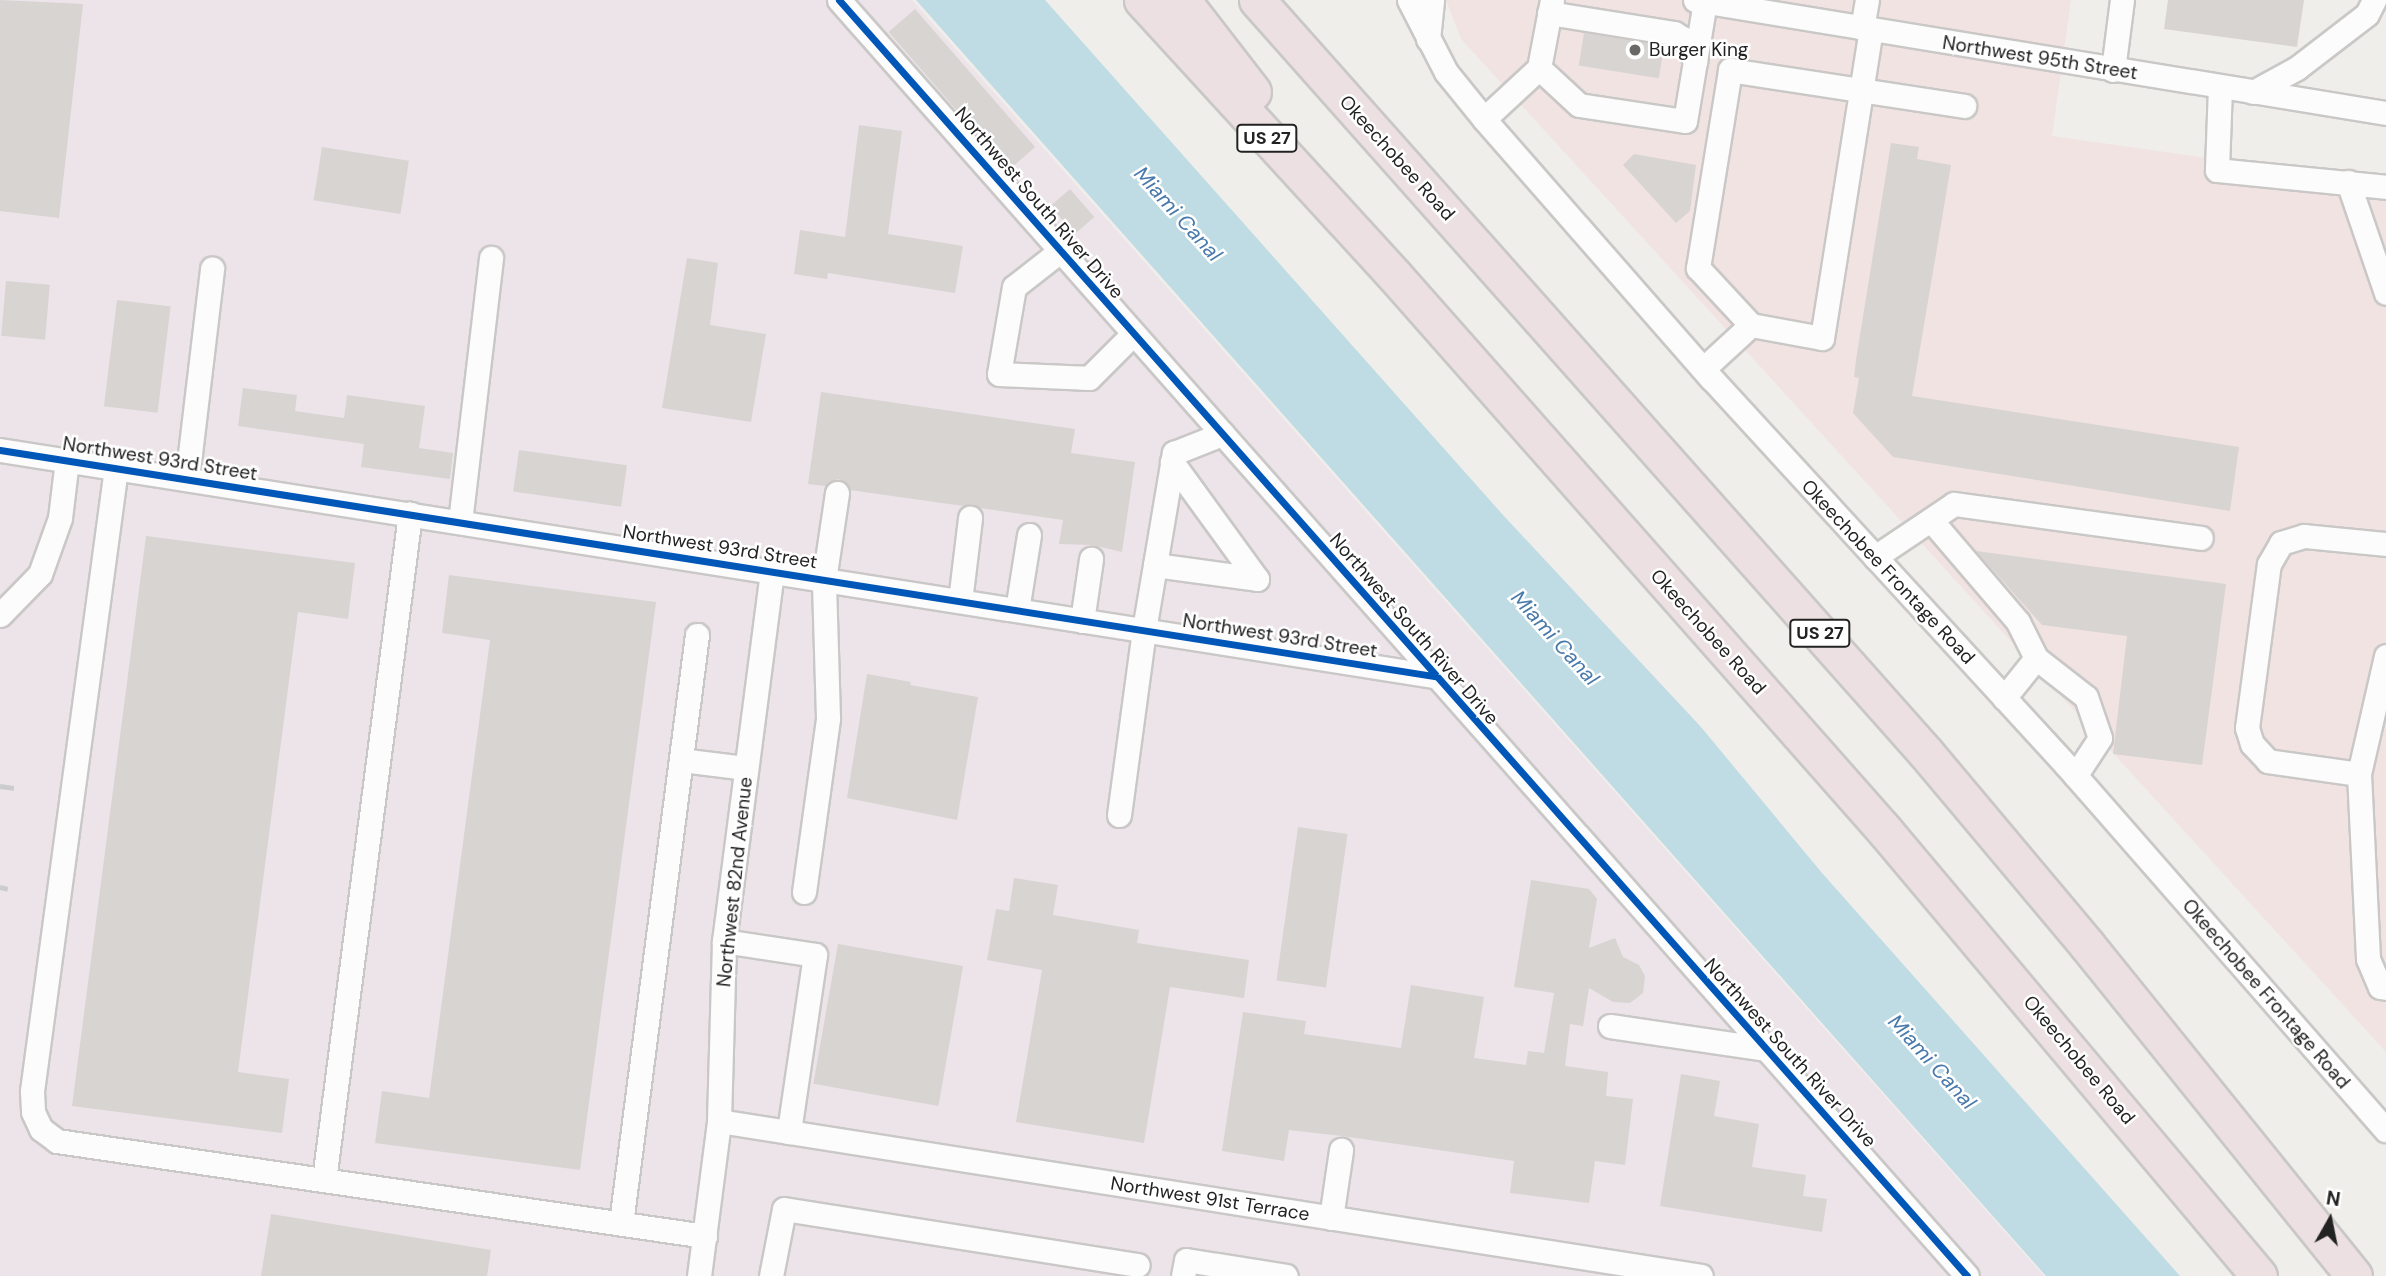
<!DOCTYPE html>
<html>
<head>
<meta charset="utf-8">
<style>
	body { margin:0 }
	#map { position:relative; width:2386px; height:1276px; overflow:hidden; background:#f0eeeb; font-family:"DM Sans",sans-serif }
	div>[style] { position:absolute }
	.commercial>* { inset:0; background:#f1e3e1 }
	.industrial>* { inset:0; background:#ede4e9 }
	.water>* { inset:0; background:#bfdbe3 }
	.building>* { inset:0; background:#d7d4d2; transform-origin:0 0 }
	.roads { filter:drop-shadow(2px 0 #c9c8c7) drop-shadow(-2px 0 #c9c8c7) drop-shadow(0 2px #c9c8c7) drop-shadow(0 -2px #c9c8c7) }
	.minor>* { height:23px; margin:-11.5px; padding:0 11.5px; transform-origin:11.5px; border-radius:11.5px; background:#fdfcfc }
	.highway>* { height:35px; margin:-17.5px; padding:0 17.5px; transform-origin:17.5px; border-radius:17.5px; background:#ece0e2 }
	.rail>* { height:5px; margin-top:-2.5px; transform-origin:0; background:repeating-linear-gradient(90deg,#ccc 0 14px,transparent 0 28px) }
	.cycleway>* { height:7px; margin:-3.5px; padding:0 3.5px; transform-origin:3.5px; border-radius:3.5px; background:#0057b8 }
	.dots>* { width:19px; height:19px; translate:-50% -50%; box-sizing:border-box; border:4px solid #fff; border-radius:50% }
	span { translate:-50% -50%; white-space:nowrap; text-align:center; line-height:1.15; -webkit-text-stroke:5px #fff; paint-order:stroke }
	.shield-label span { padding:2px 5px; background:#fff; border:2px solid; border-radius:5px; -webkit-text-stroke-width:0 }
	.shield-label { font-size:18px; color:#222; font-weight:700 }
	.poi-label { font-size:19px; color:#222 }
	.left { translate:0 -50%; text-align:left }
	.street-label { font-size:19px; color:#222 }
	.water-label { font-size:21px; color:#4a7aab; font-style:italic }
	.north { position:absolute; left:2295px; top:1185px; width:70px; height:70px; -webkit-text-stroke:5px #fff; paint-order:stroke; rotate:9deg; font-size:19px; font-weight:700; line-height:28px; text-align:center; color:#222 }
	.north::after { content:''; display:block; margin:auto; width:24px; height:32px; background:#222; clip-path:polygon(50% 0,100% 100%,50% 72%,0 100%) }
</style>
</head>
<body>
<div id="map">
	<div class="commercial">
		<i style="clip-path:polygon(1446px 0,2071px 0,2052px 136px,2386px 183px,2386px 1052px,1461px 39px)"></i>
	</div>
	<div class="industrial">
		<i style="clip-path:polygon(0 0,912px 0,2044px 1276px,0 1276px)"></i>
	</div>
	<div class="water">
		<i style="clip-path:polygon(916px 0,1045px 0,1503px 515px,1701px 727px,1822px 873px,2180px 1276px,2046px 1276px)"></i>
	</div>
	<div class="building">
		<i style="clip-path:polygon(0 0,83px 4px,59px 218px,0 211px)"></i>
		<i style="clip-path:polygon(2168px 0,2304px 0,2297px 47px,2164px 29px)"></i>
		<i style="left:915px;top:9px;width:183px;height:35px;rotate:49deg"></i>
		<i style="left:1584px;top:33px;width:81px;height:33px;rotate:9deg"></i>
		<i style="clip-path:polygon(859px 125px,902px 131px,888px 234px,963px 246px,955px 293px,828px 273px,827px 279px,794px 274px,800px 230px,845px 237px)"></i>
		<i style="clip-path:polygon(1891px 143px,1919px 147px,1917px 159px,1951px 165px,1912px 396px,2239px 447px,2230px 511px,1893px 457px,1853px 413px,1859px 378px,1854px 377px,1856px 360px)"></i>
		<i style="left:322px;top:147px;width:88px;height:54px;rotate:9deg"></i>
		<i style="clip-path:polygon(1634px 154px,1696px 165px,1690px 211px,1676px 223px,1623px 165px)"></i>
		<i style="left:1070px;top:189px;width:37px;height:26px;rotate:49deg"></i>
		<i style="clip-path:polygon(687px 258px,718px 263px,710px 325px,766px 334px,751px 422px,662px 408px)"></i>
		<i style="left:6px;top:281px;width:44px;height:55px;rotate:5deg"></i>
		<i style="left:117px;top:300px;width:54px;height:107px;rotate:7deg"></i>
		<i style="clip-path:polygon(243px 388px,297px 395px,295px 411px,344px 418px,347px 395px,425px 406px,419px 448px,453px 453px,450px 479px,361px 467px,364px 444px,238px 426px)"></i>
		<i style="clip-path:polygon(821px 392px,1075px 429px,1071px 453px,1135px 462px,1122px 552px,1092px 545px,1059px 544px,1063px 520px,980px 508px,972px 504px,963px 506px,850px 490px,846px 483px,838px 479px,825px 486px,808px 484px)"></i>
		<i style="left:519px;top:450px;width:109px;height:42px;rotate:8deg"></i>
		<i style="clip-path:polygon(146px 536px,355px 563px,348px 619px,298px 612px,238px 1072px,289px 1079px,282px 1133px,72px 1106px)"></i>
		<i style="clip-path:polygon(1976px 551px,2226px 584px,2202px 765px,2113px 754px,2127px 636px,2042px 625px)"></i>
		<i style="clip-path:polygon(449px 575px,656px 602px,580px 1170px,375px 1143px,382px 1091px,429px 1098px,490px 640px,442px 633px)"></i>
		<i style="clip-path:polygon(867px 674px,911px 682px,910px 685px,978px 697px,957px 820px,847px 798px)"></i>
		<i style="left:1298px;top:827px;width:50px;height:155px;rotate:8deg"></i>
		<i style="clip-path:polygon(1014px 878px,1058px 885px,1053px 915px,1139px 930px,1137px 943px,1249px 960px,1244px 998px,1170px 987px,1144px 1143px,1016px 1122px,1042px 970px,987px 960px,996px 909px,1009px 911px)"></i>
		<i style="clip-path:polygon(1531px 880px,1589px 889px,1597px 899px,1589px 948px,1615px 938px,1623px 957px,1639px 965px,1645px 976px,1643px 993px,1630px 1003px,1613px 1002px,1589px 988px,1583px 1026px,1570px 1024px,1565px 1066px,1608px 1072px,1606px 1096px,1633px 1099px,1625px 1165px,1595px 1161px,1589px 1203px,1510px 1193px,1514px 1161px,1342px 1136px,1289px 1130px,1284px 1161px,1222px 1151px,1243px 1012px,1306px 1021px,1304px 1034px,1401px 1048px,1411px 985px,1484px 997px,1474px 1058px,1526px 1065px,1528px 1051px,1544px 1053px,1554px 993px,1514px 987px)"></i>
		<i style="left:838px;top:944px;width:127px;height:142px;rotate:10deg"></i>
		<i style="clip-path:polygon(1681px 1074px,1720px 1081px,1714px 1116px,1759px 1124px,1752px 1167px,1806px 1175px,1803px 1196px,1827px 1199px,1822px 1232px,1660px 1206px)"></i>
		<i style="clip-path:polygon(271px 1214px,491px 1250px,487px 1276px,261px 1276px)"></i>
	</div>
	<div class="roads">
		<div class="minor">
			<i style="left:839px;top:0;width:1703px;rotate:48.52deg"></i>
			<i style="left:1409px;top:0;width:81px;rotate:62.8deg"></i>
			<i style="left:1446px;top:72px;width:60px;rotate:51deg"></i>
			<i style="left:1484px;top:119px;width:346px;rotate:48.8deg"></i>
			<i style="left:1712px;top:379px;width:525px;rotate:47.47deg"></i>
			<i style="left:2067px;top:766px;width:484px;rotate:48.8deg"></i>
			<i style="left:1695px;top:0;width:700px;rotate:9.29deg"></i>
			<i style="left:1549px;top:13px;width:127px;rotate:9.1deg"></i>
			<i style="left:1674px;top:33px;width:12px;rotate:31deg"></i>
			<i style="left:1684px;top:39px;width:25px;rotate:63deg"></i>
			<i style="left:1862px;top:28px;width:28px;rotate:-80deg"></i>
			<i style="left:1428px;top:39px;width:39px;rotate:-84deg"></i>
			<i style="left:1539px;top:68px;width:54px;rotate:42.8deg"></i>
			<i style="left:1579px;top:105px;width:107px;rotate:8.6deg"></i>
			<i style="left:1685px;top:121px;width:121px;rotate:-80.5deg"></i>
			<i style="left:2113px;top:70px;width:71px;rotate:-82.7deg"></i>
			<i style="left:2220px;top:87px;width:83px;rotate:92.1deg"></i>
			<i style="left:2217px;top:170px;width:170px;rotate:5.7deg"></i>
			<i style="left:2253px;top:92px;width:50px;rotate:-28.6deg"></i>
			<i style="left:2297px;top:68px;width:88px;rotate:-37.6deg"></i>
			<i style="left:2367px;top:14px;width:16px;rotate:-63deg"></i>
			<i style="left:1484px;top:119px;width:75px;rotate:-42.8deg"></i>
			<i style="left:1539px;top:68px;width:69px;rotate:-79.2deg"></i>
			<i style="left:2348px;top:182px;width:117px;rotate:71.1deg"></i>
			<i style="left:1060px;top:251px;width:58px;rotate:142deg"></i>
			<i style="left:1014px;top:287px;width:88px;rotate:99.8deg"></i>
			<i style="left:999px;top:374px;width:90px;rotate:2.5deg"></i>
			<i style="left:1089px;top:378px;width:62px;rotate:-45deg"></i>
			<i style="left:1751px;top:325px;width:72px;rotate:10.4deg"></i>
			<i style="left:1822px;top:338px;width:312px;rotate:-81deg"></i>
			<i style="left:1703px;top:369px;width:65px;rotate:-42.5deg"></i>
			<i style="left:1751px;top:325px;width:78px;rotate:-132.9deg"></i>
			<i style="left:1698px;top:268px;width:201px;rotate:-80.8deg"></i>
			<i style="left:1730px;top:70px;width:237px;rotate:8.7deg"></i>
			<i style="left:0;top:450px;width:1452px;rotate:8.96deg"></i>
			<i style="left:116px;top:468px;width:629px;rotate:97.68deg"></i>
			<i style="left:32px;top:1091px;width:21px;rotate:87deg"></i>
			<i style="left:33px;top:1112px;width:19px;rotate:65deg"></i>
			<i style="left:41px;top:1129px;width:20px;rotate:37deg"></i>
			<i style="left:57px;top:1141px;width:655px;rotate:8.34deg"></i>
			<i style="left:187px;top:479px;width:212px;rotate:-83.2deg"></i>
			<i style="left:1931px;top:520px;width:134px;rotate:49.5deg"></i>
			<i style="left:2018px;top:622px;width:40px;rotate:63.4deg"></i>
			<i style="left:2036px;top:658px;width:63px;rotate:38deg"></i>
			<i style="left:2086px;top:697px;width:43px;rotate:71.1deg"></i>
			<i style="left:2100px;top:738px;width:45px;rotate:123.3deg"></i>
			<i style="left:460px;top:522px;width:266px;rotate:-83.3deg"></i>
			<i style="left:1875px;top:557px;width:95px;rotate:-33.9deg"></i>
			<i style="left:1954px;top:504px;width:249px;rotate:7.8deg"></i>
			<i style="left:1155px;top:565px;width:103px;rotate:7.8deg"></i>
			<i style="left:1257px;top:579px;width:145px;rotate:-126deg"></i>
			<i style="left:960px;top:601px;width:84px;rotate:-83.1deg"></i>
			<i style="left:1017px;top:610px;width:76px;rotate:-80.9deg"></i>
			<i style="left:0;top:615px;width:57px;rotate:-45.7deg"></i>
			<i style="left:40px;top:574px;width:59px;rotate:-70.3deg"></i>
			<i style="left:60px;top:518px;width:58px;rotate:-83.1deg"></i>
			<i style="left:1082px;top:621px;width:63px;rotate:-81.7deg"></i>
			<i style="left:2386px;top:656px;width:121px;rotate:102.9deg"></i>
			<i style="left:2359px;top:774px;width:185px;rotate:87.2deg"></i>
			<i style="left:2368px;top:959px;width:30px;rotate:67deg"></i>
			<i style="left:2380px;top:987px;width:6px;rotate:9deg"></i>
			<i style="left:2004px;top:698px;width:51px;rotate:-51.3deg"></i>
			<i style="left:681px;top:760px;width:65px;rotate:7deg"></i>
			<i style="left:2359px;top:774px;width:92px;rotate:-171.9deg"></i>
			<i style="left:2268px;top:761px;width:23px;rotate:-133deg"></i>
			<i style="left:2252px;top:744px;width:17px;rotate:-107deg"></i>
			<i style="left:2247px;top:728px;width:165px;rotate:-82.4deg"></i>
			<i style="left:2269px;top:564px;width:24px;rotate:-60deg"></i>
			<i style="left:2281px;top:543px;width:24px;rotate:-17deg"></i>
			<i style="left:2304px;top:536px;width:82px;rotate:5.6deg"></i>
			<i style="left:1119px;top:815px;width:187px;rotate:-82.3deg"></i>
			<i style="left:1144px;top:630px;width:180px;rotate:-80.4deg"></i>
			<i style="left:1174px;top:453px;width:52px;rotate:-21.6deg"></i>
			<i style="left:804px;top:892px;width:176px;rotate:-82.1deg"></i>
			<i style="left:828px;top:718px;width:138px;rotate:-91.7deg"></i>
			<i style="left:824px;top:580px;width:88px;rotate:-81.5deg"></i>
			<i style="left:724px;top:941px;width:92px;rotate:8.7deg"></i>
			<i style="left:815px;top:955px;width:179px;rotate:98.4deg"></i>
			<i style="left:1610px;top:1026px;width:157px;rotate:8.4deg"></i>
			<i style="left:719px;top:1121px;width:994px;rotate:8.97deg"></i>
			<i style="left:324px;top:1180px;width:672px;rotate:-82.64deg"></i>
			<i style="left:1331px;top:1218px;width:69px;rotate:-81.6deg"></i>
			<i style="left:621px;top:1223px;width:593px;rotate:-82.64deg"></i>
			<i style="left:699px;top:1276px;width:156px;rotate:-82.6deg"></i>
			<i style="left:719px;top:1121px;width:180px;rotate:-88.4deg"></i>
			<i style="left:724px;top:941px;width:372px;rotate:-82.6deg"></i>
			<i style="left:771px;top:1276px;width:68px;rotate:-79deg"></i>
			<i style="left:784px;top:1209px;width:358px;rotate:9deg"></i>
			<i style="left:1183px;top:1276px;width:16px;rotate:-79deg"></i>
			<i style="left:1186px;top:1260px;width:101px;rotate:9.1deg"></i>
		</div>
		<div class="highway">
			<i style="left:1142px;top:0;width:373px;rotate:47.5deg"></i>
			<i style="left:1394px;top:275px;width:742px;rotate:48.55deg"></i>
			<i style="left:1885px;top:831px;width:581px;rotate:49.95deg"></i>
			<i style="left:1182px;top:0;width:116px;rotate:52.3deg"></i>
			<i style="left:1257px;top:0;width:1007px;rotate:48.38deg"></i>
			<i style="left:1926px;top:753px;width:251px;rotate:50deg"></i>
			<i style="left:2087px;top:945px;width:425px;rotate:51.1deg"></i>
		</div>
	</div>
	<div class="rail">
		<i style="left:0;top:786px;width:28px;rotate:8deg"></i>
		<i style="left:0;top:887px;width:8px;rotate:14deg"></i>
	</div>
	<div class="cycleway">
		<i style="left:839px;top:0;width:1703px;rotate:48.52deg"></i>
		<i style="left:0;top:450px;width:1452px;rotate:8.96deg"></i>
	</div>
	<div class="dots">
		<i style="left:1635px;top:50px;background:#6a6968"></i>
	</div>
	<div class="shield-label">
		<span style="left:1267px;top:138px">US 27</span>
		<span style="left:1820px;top:633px">US 27</span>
	</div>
	<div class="poi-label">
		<span class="left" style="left:1649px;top:50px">Burger King</span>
	</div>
	<div class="street-label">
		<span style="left:2040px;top:58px;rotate:9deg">Northwest 95th Street</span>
		<span style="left:1397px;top:158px;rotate:48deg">Okeechobee Road</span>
		<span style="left:1039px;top:203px;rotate:49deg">Northwest South River Drive</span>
		<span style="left:160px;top:459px;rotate:9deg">Northwest 93rd Street</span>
		<span style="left:720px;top:547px;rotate:9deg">Northwest 93rd Street</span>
		<span style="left:1888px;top:572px;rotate:47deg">Okeechobee Frontage Road</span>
		<span style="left:1414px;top:629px;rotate:49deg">Northwest South River Drive</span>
		<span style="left:1708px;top:632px;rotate:48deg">Okeechobee Road</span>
		<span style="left:1280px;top:636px;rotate:9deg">Northwest 93rd Street</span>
		<span style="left:735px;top:882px;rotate:-84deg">Northwest 82nd Avenue</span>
		<span style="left:2266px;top:994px;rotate:49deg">Okeechobee Frontage Road</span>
		<span style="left:1790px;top:1053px;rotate:48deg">Northwest South River Drive</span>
		<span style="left:2079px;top:1060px;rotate:50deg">Okeechobee Road</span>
		<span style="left:1210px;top:1199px;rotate:9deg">Northwest 91st Terrace</span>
	</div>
	<div class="water-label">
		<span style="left:1178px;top:214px;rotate:48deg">Miami Canal</span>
		<span style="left:1555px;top:638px;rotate:48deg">Miami Canal</span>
		<span style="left:1932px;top:1062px;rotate:48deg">Miami Canal</span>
	</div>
	<div class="north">N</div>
</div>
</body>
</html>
